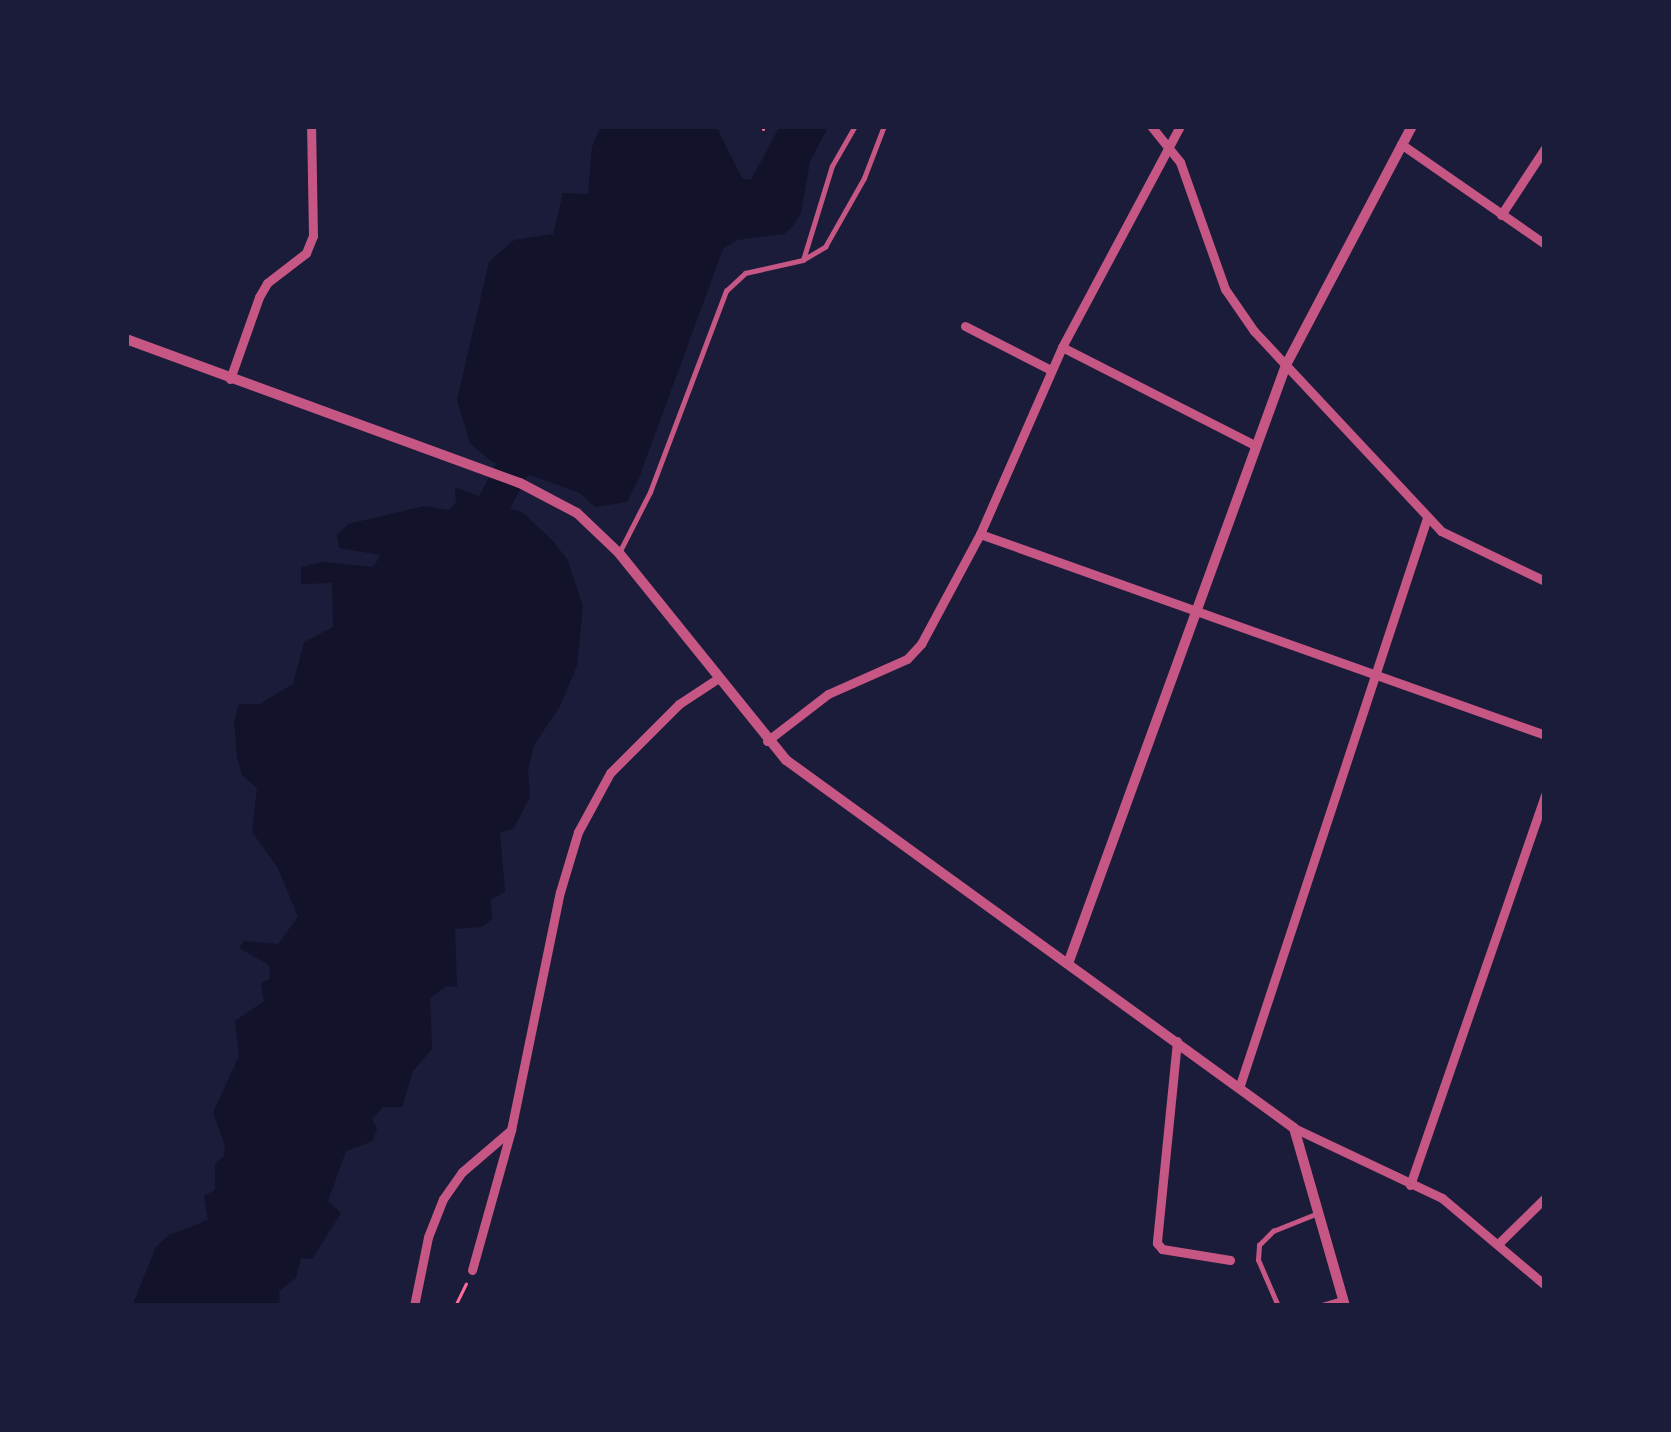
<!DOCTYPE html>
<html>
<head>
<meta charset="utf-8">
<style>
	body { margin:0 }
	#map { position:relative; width:1671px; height:1432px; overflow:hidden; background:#1b1b3a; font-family:"Exo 2",sans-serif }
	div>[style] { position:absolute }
	.water>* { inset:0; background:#12122b }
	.river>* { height:33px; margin:-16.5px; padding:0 16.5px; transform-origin:16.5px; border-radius:16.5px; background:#12122b }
	.path>* { height:3px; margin:-1.5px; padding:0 1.5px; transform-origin:1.5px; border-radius:1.5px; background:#ff6b9d }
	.service>* { height:4.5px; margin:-2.25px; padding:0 2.25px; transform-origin:2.25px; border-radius:2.25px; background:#c65784 }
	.minor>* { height:9px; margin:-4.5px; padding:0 4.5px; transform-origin:4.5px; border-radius:4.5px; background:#c65784 }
	.tertiary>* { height:10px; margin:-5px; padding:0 5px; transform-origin:5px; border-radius:5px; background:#c65784 }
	span { translate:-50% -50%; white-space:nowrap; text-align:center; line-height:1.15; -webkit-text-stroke:12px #1b1b3a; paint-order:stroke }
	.frame { position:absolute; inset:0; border:129px solid #1b1b3a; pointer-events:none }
</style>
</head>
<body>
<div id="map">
	<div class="water">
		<i style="clip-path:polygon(601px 126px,716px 126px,742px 178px,751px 180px,780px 126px,829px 126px,810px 161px,801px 213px,792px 227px,784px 234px,737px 240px,723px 249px,639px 478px,627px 502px,595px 507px,580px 493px,491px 461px,470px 443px,457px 400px,489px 262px,514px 240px,553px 234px,563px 193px,588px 194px,592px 147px)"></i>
		<i style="clip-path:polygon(455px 487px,523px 513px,552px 540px,567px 559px,583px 606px,577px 666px,560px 706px,534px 745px,528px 771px,530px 797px,514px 828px,500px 833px,505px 892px,491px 899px,492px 919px,481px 927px,455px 929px,457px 987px,446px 986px,430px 998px,432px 1049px,413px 1071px,402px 1107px,383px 1107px,372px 1119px,377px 1128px,373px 1141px,346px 1151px,328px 1201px,341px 1213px,312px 1259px,301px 1258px,296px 1278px,279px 1291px,280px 1306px,132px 1306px,156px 1247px,169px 1235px,208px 1220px,204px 1196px,215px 1190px,215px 1163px,224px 1156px,225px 1146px,213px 1113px,239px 1056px,235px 1021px,264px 1001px,261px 983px,270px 979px,269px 965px,239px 948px,244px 941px,278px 944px,298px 917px,278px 868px,252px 832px,257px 788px,242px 775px,237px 757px,234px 721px,239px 704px,260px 704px,293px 684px,304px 642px,333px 627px,332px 583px,301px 584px,301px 567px,323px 562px,373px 567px,381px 555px,339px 548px,337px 535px,348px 524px,425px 506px,448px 510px,456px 503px)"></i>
	</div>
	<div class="river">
		<i style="left:474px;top:540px;width:122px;rotate:-62.2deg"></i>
	</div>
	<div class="path">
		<i style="left:763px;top:129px;width:3px;rotate:-90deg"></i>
		<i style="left:455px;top:1306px;width:25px;rotate:-64deg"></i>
	</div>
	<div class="service">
		<i style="left:803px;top:260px;width:98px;rotate:-72.9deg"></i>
		<i style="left:832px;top:166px;width:46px;rotate:-60.1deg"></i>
		<i style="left:620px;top:551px;width:66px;rotate:-63deg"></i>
		<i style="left:650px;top:492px;width:215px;rotate:-69.3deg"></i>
		<i style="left:726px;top:291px;width:26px;rotate:-43deg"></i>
		<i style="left:745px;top:273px;width:59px;rotate:-12.6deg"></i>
		<i style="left:803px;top:260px;width:26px;rotate:-31deg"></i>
		<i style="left:825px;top:247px;width:79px;rotate:-60.5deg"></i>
		<i style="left:864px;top:178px;width:56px;rotate:-69deg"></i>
		<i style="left:1278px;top:1306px;width:50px;rotate:-113.5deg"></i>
		<i style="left:1258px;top:1260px;width:15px;rotate:-86deg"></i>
		<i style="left:1259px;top:1245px;width:20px;rotate:-45deg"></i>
		<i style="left:1273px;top:1231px;width:48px;rotate:-21.8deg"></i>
		<i style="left:1319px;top:1306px;width:24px;rotate:-17deg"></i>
	</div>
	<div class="minor">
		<i style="left:1151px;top:126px;width:46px;rotate:51.1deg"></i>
		<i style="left:1180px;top:162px;width:135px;rotate:70.5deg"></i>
		<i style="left:1225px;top:289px;width:51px;rotate:55.4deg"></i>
		<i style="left:1254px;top:331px;width:274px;rotate:46.9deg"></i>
		<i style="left:1441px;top:531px;width:115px;rotate:25.7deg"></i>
		<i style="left:1401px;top:144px;width:175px;rotate:34.8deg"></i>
		<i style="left:1501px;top:215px;width:80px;rotate:-56.7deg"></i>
		<i style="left:965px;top:326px;width:97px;rotate:27.1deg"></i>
		<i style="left:1062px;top:347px;width:216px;rotate:27deg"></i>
		<i style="left:230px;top:379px;width:87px;rotate:-70.5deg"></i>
		<i style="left:259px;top:297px;width:16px;rotate:-60deg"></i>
		<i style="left:267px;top:283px;width:49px;rotate:-37.6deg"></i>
		<i style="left:306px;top:253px;width:18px;rotate:-68deg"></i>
		<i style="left:313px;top:236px;width:110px;rotate:-91deg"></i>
		<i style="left:980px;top:534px;width:600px;rotate:19.58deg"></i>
		<i style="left:767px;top:741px;width:77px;rotate:-37.6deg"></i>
		<i style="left:828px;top:694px;width:86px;rotate:-23.9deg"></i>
		<i style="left:907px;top:659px;width:21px;rotate:-47deg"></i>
		<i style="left:921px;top:644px;width:125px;rotate:-61.8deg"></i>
		<i style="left:980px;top:534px;width:204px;rotate:-66.3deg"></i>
		<i style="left:1062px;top:347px;width:251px;rotate:-61.9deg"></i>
		<i style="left:1177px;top:1041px;width:203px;rotate:95.7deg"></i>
		<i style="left:1157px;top:1243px;width:8px;rotate:50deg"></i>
		<i style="left:1162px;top:1249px;width:69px;rotate:9.2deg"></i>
		<i style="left:1240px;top:1085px;width:597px;rotate:-71.75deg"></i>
		<i style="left:1294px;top:1128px;width:164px;rotate:25.3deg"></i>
		<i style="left:1442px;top:1198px;width:135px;rotate:40.2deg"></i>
		<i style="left:1410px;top:1185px;width:413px;rotate:-70.9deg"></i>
		<i style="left:1498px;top:1244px;width:66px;rotate:-44.4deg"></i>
		<i style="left:472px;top:1270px;width:145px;rotate:-74.4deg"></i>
		<i style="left:511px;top:1130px;width:243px;rotate:-78.4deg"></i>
		<i style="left:560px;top:892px;width:63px;rotate:-73.3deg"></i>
		<i style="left:578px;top:832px;width:67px;rotate:-61.5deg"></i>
		<i style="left:610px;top:773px;width:98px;rotate:-45deg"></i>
		<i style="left:679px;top:704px;width:45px;rotate:-33.3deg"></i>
		<i style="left:414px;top:1306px;width:70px;rotate:-78.5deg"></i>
		<i style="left:428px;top:1237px;width:41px;rotate:-68.5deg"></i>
		<i style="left:443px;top:1199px;width:33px;rotate:-55deg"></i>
		<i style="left:462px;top:1172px;width:65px;rotate:-40.6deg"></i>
	</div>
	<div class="tertiary">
		<i style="left:126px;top:339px;width:419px;rotate:20.1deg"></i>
		<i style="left:520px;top:483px;width:64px;rotate:27.8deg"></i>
		<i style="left:577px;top:513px;width:58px;rotate:43.6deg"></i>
		<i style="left:619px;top:553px;width:266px;rotate:51.1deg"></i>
		<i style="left:786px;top:760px;width:627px;rotate:35.92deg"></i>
		<i style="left:1294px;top:1128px;width:185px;rotate:74deg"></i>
		<i style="left:1069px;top:961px;width:634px;rotate:-69.99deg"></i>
		<i style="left:1286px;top:365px;width:270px;rotate:-62.2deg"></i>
	</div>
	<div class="frame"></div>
</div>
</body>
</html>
